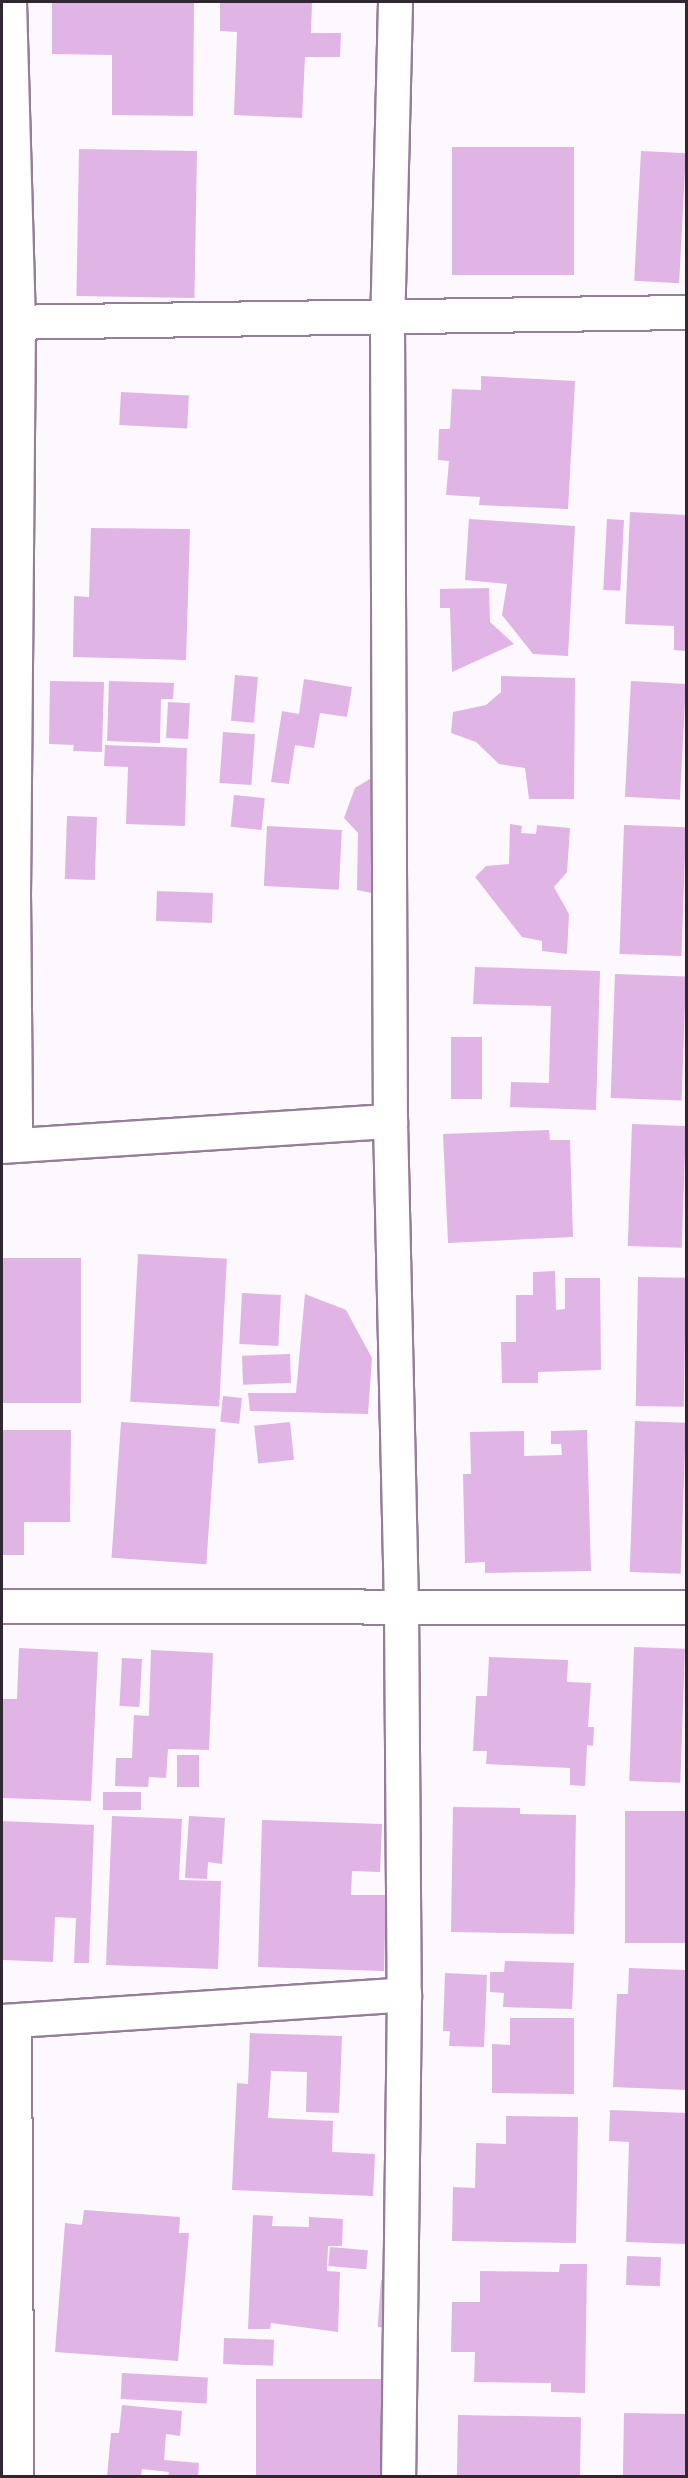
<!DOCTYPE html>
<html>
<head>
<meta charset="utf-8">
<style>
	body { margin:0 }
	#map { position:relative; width:688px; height:2478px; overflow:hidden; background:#fdf8fe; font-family:Manrope,sans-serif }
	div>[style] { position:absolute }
	.building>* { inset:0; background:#e0b4e5; transform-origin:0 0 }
	.roads { filter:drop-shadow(2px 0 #957e98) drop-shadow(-2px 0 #957e98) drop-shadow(0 2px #957e98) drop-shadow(0 -2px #957e98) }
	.street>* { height:33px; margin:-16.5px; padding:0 16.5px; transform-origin:16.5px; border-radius:16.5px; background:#fff }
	span { translate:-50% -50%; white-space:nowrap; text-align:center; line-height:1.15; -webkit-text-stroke:5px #fff; paint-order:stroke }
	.frame { position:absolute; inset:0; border:3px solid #312732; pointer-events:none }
</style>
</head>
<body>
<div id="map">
	<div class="building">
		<i style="clip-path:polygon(52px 2px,194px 2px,193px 116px,112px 115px,112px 55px,52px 54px)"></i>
		<i style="clip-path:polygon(220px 2px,312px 2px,311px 33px,341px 33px,340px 57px,305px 57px,302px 118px,234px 115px,237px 32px,220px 31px)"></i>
		<i style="left:452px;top:147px;width:122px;height:128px"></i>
		<i style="left:79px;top:149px;width:118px;height:147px;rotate:1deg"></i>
		<i style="left:641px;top:151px;width:45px;height:130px;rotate:3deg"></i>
		<i style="clip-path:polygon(481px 376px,575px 381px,568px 509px,479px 505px,480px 497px,446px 495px,449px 461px,438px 460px,439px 429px,450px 429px,452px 389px,481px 390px)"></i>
		<i style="left:121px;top:392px;width:68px;height:33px;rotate:3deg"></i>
		<i style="clip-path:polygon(630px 512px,686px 515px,686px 651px,674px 650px,674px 626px,625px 624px)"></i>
		<i style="clip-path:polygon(469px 519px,575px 526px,568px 656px,533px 654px,502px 615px,507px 584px,465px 580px)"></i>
		<i style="left:607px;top:519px;width:17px;height:71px;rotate:3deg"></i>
		<i style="clip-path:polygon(91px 528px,190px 529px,186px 660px,73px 657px,74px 596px,89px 597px)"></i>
		<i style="clip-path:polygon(489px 588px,490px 622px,514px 644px,452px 672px,450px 608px,440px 608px,440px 589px)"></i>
		<i style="left:235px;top:675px;width:23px;height:46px;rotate:5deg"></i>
		<i style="clip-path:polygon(501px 676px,575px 678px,574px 799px,529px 799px,525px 768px,499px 764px,476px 742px,451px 733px,453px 712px,486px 705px,501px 692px)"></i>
		<i style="clip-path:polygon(304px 679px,352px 687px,347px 717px,320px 713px,314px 748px,295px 745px,289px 784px,271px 782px,282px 711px,299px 714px)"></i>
		<i style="clip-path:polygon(50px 681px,104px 682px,102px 752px,73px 751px,74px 745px,49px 744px)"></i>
		<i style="clip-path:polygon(109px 681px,174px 683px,173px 699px,161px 699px,160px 743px,107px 741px)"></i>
		<i style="left:631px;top:681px;width:55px;height:116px;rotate:3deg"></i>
		<i style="left:168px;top:702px;width:22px;height:36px;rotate:3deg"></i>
		<i style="left:223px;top:732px;width:32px;height:51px;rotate:4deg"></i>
		<i style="clip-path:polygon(105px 745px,187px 748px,185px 826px,126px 824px,128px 767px,104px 766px)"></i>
		<i style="clip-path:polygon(378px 774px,377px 894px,357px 890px,358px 833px,344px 818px,355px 788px)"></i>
		<i style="left:234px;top:795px;width:31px;height:32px;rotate:6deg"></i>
		<i style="left:67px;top:816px;width:30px;height:63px;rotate:2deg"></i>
		<i style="clip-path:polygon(510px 824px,522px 826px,521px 833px,536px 834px,537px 825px,570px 828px,567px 872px,554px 887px,569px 914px,567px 954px,542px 951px,542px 941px,522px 937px,475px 877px,486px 866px,509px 864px)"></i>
		<i style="left:624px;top:825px;width:62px;height:129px;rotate:2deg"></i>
		<i style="left:267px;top:826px;width:75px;height:60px;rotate:3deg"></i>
		<i style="left:213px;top:893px;width:30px;height:56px;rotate:92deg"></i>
		<i style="clip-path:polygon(475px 967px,600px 971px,596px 1110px,510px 1107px,511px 1082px,549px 1083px,551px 1006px,473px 1004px)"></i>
		<i style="left:615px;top:974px;width:71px;height:124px;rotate:2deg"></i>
		<i style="left:451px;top:1037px;width:31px;height:62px"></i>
		<i style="left:632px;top:1124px;width:54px;height:122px;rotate:2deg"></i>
		<i style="clip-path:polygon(549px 1130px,550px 1140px,570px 1140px,573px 1237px,448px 1243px,443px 1134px)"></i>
		<i style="left:138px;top:1254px;width:89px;height:148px;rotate:3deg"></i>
		<i style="left:2px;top:1258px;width:79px;height:145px"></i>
		<i style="clip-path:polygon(555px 1271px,556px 1310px,565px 1309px,565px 1278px,600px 1278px,601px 1370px,538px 1372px,538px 1383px,502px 1383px,501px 1342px,516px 1342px,516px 1295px,533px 1295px,533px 1272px)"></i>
		<i style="left:638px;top:1277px;width:48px;height:129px;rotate:1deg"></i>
		<i style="left:242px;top:1293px;width:39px;height:51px;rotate:3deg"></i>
		<i style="clip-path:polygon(305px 1294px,346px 1310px,372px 1358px,368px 1414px,250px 1411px,248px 1393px,296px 1393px)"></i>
		<i style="left:290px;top:1354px;width:29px;height:48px;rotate:88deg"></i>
		<i style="left:223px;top:1396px;width:19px;height:26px;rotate:6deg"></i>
		<i style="left:635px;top:1421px;width:51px;height:151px;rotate:2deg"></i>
		<i style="left:121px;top:1422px;width:95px;height:136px;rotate:4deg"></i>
		<i style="left:290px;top:1422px;width:38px;height:36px;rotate:84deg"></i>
		<i style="clip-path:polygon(2px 1430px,71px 1430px,70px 1522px,24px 1522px,24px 1555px,2px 1555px)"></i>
		<i style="clip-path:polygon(587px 1430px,591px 1571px,485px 1573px,485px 1562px,465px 1563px,463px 1474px,471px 1474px,470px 1432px,524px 1431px,524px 1456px,562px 1455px,561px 1444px,551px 1444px,551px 1431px)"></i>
		<i style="left:634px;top:1647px;width:51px;height:134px;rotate:2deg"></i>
		<i style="clip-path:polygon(19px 1648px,98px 1652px,91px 1801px,2px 1798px,2px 1699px,17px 1699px)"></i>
		<i style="clip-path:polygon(151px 1650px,213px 1653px,209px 1750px,168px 1749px,166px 1778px,149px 1777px,148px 1787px,115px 1786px,116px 1758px,132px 1758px,134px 1715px,149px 1716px)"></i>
		<i style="clip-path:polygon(489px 1657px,568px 1660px,567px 1682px,591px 1683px,588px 1727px,594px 1727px,593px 1746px,587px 1745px,585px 1786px,570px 1785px,570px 1768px,486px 1764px,487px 1751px,473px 1751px,476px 1696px,487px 1696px)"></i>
		<i style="left:122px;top:1658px;width:20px;height:48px;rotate:3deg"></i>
		<i style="left:177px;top:1755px;width:22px;height:32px"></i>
		<i style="left:141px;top:1792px;width:18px;height:38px;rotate:90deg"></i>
		<i style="clip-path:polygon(453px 1807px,520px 1808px,520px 1814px,576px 1815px,574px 1934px,451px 1932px)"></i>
		<i style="left:625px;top:1811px;width:61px;height:132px"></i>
		<i style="clip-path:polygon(112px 1816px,182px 1819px,179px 1880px,221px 1881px,218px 1969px,106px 1965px)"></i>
		<i style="clip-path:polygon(189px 1816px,225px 1818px,222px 1864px,208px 1862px,207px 1879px,185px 1878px)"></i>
		<i style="clip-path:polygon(262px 1820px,382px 1824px,380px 1872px,352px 1871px,351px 1895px,386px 1895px,384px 1971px,258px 1967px)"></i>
		<i style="clip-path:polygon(2px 1821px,94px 1825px,89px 1963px,74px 1963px,76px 1918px,55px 1917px,53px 1962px,2px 1960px)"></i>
		<i style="clip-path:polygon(505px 1961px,574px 1963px,572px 2009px,503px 2007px,504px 1993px,490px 1992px,490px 1972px,504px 1972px)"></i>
		<i style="clip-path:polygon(629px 1968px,686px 1970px,686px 2090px,613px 2087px,617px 1994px,628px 1994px)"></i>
		<i style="clip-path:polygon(445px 1973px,487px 1975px,484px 2047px,449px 2046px,450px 2031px,443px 2031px)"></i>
		<i style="clip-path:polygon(510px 2018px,574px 2018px,574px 2094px,492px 2093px,492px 2044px,510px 2045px)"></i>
		<i style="clip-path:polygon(250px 2033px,342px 2036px,339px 2113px,306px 2112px,307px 2072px,271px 2071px,268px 2118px,333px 2121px,332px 2152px,375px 2154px,373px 2196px,232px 2190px,237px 2083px,248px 2084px)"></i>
		<i style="clip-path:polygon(610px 2110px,686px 2113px,686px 2244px,626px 2242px,629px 2142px,609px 2141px)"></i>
		<i style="clip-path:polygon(506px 2116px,578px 2117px,576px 2243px,452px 2241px,453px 2187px,475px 2188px,476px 2143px,506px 2144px)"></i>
		<i style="clip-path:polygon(84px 2210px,180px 2217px,179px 2233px,189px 2233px,178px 2361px,55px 2352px,65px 2223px,82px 2225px)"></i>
		<i style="clip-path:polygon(253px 2215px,273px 2216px,272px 2226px,309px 2227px,309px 2217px,343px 2219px,342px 2246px,328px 2246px,327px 2271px,340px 2272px,338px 2332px,271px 2323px,270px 2329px,248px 2329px)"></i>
		<i style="left:330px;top:2247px;width:38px;height:19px;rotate:5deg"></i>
		<i style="left:627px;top:2256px;width:34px;height:29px;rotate:2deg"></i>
		<i style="clip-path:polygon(560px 2264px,587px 2264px,585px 2393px,551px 2392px,551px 2383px,474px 2382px,475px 2352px,451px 2352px,452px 2302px,480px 2302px,480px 2271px,559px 2272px)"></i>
		<i style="left:381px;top:2280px;width:16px;height:47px;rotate:4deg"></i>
		<i style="left:224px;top:2338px;width:50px;height:26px;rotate:2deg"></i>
		<i style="left:122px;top:2373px;width:86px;height:26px;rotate:3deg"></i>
		<i style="left:256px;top:2379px;width:126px;height:97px"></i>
		<i style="clip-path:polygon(122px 2405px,182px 2411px,180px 2436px,166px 2434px,164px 2460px,199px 2463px,198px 2476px,168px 2476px,169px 2472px,142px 2469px,141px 2476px,107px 2476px,111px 2433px,119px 2433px)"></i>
		<i style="left:624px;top:2413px;width:62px;height:63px;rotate:1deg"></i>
		<i style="left:458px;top:2415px;width:123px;height:61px;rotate:1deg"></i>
	</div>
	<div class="roads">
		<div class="street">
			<i style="left:9px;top:2px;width:320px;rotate:88.4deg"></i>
			<i style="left:18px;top:322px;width:571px;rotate:90.5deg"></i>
			<i style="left:13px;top:893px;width:252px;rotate:89.5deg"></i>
			<i style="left:395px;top:2px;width:317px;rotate:91.4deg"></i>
			<i style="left:387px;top:319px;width:802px;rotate:89.79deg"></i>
			<i style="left:390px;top:1121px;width:483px;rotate:88.7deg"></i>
			<i style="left:401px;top:1604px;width:390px;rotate:89.6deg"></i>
			<i style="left:404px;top:1994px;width:482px;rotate:90.7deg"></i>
			<i style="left:2px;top:322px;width:684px;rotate:-0.84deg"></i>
			<i style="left:2px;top:1146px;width:389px;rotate:-3.7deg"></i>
			<i style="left:2px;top:1606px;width:684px;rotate:0.08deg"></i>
			<i style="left:2px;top:2021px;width:403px;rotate:-3.8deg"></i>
			<i style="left:14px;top:2021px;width:455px;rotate:89.7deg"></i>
		</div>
	</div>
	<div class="frame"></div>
</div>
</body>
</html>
